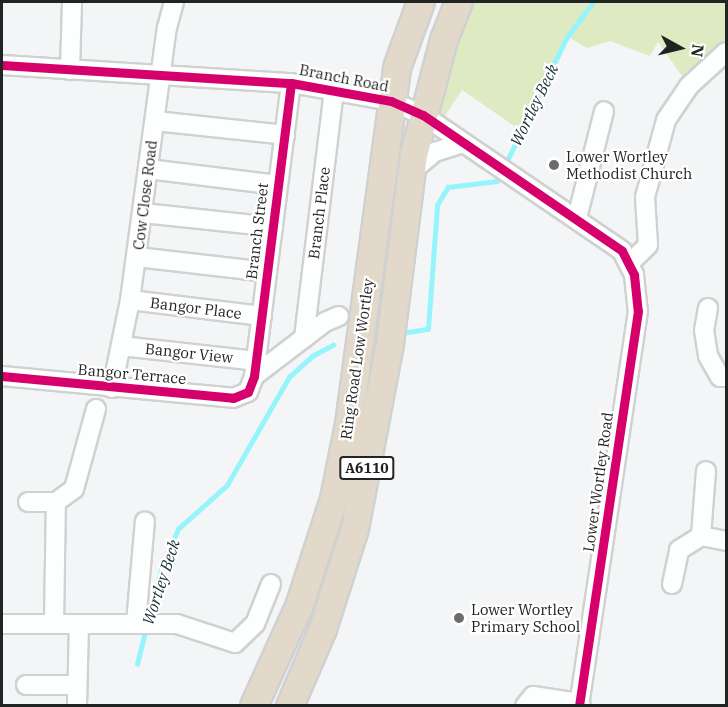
<!DOCTYPE html>
<html>
<head>
<meta charset="utf-8">
<style>
	body { margin:0 }
	#map { position:relative; width:728px; height:707px; overflow:hidden; background:#f4f5f6; font-family:"IBM Plex Serif",serif }
	div>[style] { position:absolute }
	.green>* { inset:0; background:#deebc2 }
	.stream>* { height:4.5px; margin:-2.25px; padding:0 2.25px; transform-origin:2.25px; border-radius:2.25px; background:#96f4fc }
	.roads { filter:drop-shadow(2px 0 #d0d1d1) drop-shadow(-2px 0 #d0d1d1) drop-shadow(0 2px #d0d1d1) drop-shadow(0 -2px #d0d1d1) }
	.minor>* { height:18px; margin:-9px; padding:0 9px; transform-origin:9px; border-radius:9px; background:#fdfefe }
	.highway>* { height:26px; margin:-13px; padding:0 13px; transform-origin:13px; border-radius:13px; background:#e2d9ca }
	.cycleway>* { height:9px; margin:-4.5px; padding:0 4.5px; transform-origin:4.5px; border-radius:4.5px; background:#d6006c }
	.dots>* { width:16px; height:16px; translate:-50% -50%; box-sizing:border-box; border:3px solid #fff; border-radius:50% }
	span { translate:-50% -50%; white-space:nowrap; text-align:center; line-height:1.15; -webkit-text-stroke:4.5px #fff; paint-order:stroke }
	.shield-label span { padding:2px 4px; background:#fff; border:2px solid; border-radius:4px; -webkit-text-stroke-width:0 }
	.shield-label { font-size:14px; color:#222323; font-weight:700 }
	.street-label { font-size:15px; color:#222323 }
	.poi-label { font-size:15px; color:#222323 }
	.left { translate:0 -50%; text-align:left }
	.water-label { font-size:16px; color:#183032; font-style:italic }
	.frame { position:absolute; inset:0; border:3px solid #222323; pointer-events:none }
	.north { position:absolute; left:650px; top:18px; width:60px; height:60px; -webkit-text-stroke:4px #fff; paint-order:stroke; rotate:98deg; font-size:16px; font-weight:700; line-height:24px; text-align:center; color:#222323 }
	.north::after { content:''; display:block; margin:auto; width:21px; height:27px; background:#222323; clip-path:polygon(50% 0,100% 100%,50% 72%,0 100%) }
</style>
</head>
<body>
<div id="map">
	<div class="green">
		<i style="clip-path:polygon(467px 2px,726px 2px,726px 52px,689px 86px,658px 42px,650px 56px,610px 41px,587px 48px,568px 37px,523px 132px,462px 90px,438px 126px,423px 115px)"></i>
	</div>
	<div class="stream">
		<i style="left:505px;top:165px;width:142px;rotate:-64.2deg"></i>
		<i style="left:567px;top:37px;width:44px;rotate:-53.4deg"></i>
		<i style="left:408px;top:332px;width:20px;rotate:-9deg"></i>
		<i style="left:428px;top:329px;width:124px;rotate:-85.8deg"></i>
		<i style="left:437px;top:205px;width:21px;rotate:-59deg"></i>
		<i style="left:448px;top:187px;width:49px;rotate:-7deg"></i>
		<i style="left:497px;top:181px;width:10px;rotate:-66deg"></i>
		<i style="left:149px;top:621px;width:52px;rotate:-76.8deg"></i>
		<i style="left:161px;top:570px;width:44px;rotate:-67.5deg"></i>
		<i style="left:178px;top:529px;width:66px;rotate:-41.9deg"></i>
		<i style="left:227px;top:485px;width:125px;rotate:-60.1deg"></i>
		<i style="left:289px;top:377px;width:31px;rotate:-42deg"></i>
		<i style="left:312px;top:356px;width:24px;rotate:-28deg"></i>
		<i style="left:137px;top:664px;width:36px;rotate:-76deg"></i>
	</div>
	<div class="roads">
		<div class="minor">
			<i style="left:2px;top:65px;width:290px;rotate:3.6deg"></i>
			<i style="left:291px;top:83px;width:102px;rotate:10.2deg"></i>
			<i style="left:391px;top:101px;width:35px;rotate:24deg"></i>
			<i style="left:423px;top:115px;width:241px;rotate:34.3deg"></i>
			<i style="left:622px;top:251px;width:27px;rotate:63deg"></i>
			<i style="left:634px;top:275px;width:36px;rotate:84deg"></i>
			<i style="left:638px;top:311px;width:399px;rotate:98.5deg"></i>
			<i style="left:70px;top:70px;width:68px;rotate:-88.3deg"></i>
			<i style="left:155px;top:121px;width:131px;rotate:6.1deg"></i>
			<i style="left:148px;top:169px;width:131px;rotate:7deg"></i>
			<i style="left:412px;top:171px;width:30px;rotate:-40deg"></i>
			<i style="left:435px;top:152px;width:28px;rotate:-18deg"></i>
			<i style="left:143px;top:213px;width:131px;rotate:6.1deg"></i>
			<i style="left:577px;top:218px;width:110px;rotate:-75.8deg"></i>
			<i style="left:137px;top:257px;width:131px;rotate:6.6deg"></i>
			<i style="left:630px;top:263px;width:25px;rotate:-45deg"></i>
			<i style="left:648px;top:245px;width:48px;rotate:-93.6deg"></i>
			<i style="left:645px;top:197px;width:80px;rotate:-74.7deg"></i>
			<i style="left:666px;top:120px;width:41px;rotate:-55.9deg"></i>
			<i style="left:689px;top:86px;width:50px;rotate:-42.6deg"></i>
			<i style="left:130px;top:300px;width:133px;rotate:6.9deg"></i>
			<i style="left:708px;top:308px;width:22px;rotate:100deg"></i>
			<i style="left:704px;top:330px;width:26px;rotate:81deg"></i>
			<i style="left:708px;top:356px;width:24px;rotate:60deg"></i>
			<i style="left:720px;top:377px;width:6px"></i>
			<i style="left:304px;top:338px;width:251px;rotate:-83.1deg"></i>
			<i style="left:121px;top:346px;width:136px;rotate:6.3deg"></i>
			<i style="left:2px;top:376px;width:232px;rotate:5.4deg"></i>
			<i style="left:233px;top:398px;width:16px;rotate:-22deg"></i>
			<i style="left:248px;top:392px;width:17px;rotate:-69deg"></i>
			<i style="left:254px;top:376px;width:295px;rotate:-82.8deg"></i>
			<i style="left:254px;top:376px;width:89px;rotate:-37.3deg"></i>
			<i style="left:325px;top:322px;width:15px;rotate:-23deg"></i>
			<i style="left:112px;top:388px;width:90px;rotate:-78.4deg"></i>
			<i style="left:130px;top:300px;width:275px;rotate:-82.3deg"></i>
			<i style="left:167px;top:28px;width:27px;rotate:-75deg"></i>
			<i style="left:28px;top:502px;width:28px"></i>
			<i style="left:56px;top:502px;width:22px;rotate:-36deg"></i>
			<i style="left:74px;top:489px;width:83px;rotate:-74.6deg"></i>
			<i style="left:701px;top:536px;width:65px;rotate:-85.6deg"></i>
			<i style="left:672px;top:584px;width:35px;rotate:-78deg"></i>
			<i style="left:679px;top:550px;width:26px;rotate:-32deg"></i>
			<i style="left:701px;top:536px;width:25px;rotate:11deg"></i>
			<i style="left:54px;top:623px;width:121px;rotate:-89.1deg"></i>
			<i style="left:136px;top:623px;width:102px;rotate:-85deg"></i>
			<i style="left:2px;top:624px;width:175px"></i>
			<i style="left:177px;top:624px;width:61px;rotate:18.1deg"></i>
			<i style="left:235px;top:643px;width:28px;rotate:-44deg"></i>
			<i style="left:255px;top:624px;width:43px;rotate:-68.2deg"></i>
			<i style="left:26px;top:685px;width:50px"></i>
			<i style="left:77px;top:706px;width:82px;rotate:-88.6deg"></i>
			<i style="left:525px;top:706px;width:13px;rotate:-51deg"></i>
			<i style="left:533px;top:696px;width:48px;rotate:8.5deg"></i>
		</div>
		<div class="highway">
			<i style="left:254px;top:706px;width:109px;rotate:-65.6deg"></i>
			<i style="left:299px;top:607px;width:114px;rotate:-72deg"></i>
			<i style="left:334px;top:499px;width:76px;rotate:-78.7deg"></i>
			<i style="left:349px;top:424px;width:359px;rotate:-82.3deg"></i>
			<i style="left:397px;top:68px;width:70px;rotate:-70deg"></i>
			<i style="left:290px;top:706px;width:84px;rotate:-66.8deg"></i>
			<i style="left:323px;top:629px;width:105px;rotate:-72.3deg"></i>
			<i style="left:355px;top:529px;width:188px;rotate:-79.3deg"></i>
			<i style="left:390px;top:344px;width:191px;rotate:-82.8deg"></i>
			<i style="left:414px;top:155px;width:119px;rotate:-75.4deg"></i>
			<i style="left:444px;top:40px;width:41px;rotate:-68.5deg"></i>
		</div>
	</div>
	<div class="cycleway">
		<i style="left:2px;top:65px;width:290px;rotate:3.6deg"></i>
		<i style="left:291px;top:83px;width:102px;rotate:10.2deg"></i>
		<i style="left:391px;top:101px;width:35px;rotate:24deg"></i>
		<i style="left:423px;top:115px;width:241px;rotate:34.3deg"></i>
		<i style="left:622px;top:251px;width:27px;rotate:63deg"></i>
		<i style="left:634px;top:275px;width:36px;rotate:84deg"></i>
		<i style="left:638px;top:311px;width:399px;rotate:98.5deg"></i>
		<i style="left:2px;top:376px;width:232px;rotate:5.4deg"></i>
		<i style="left:233px;top:398px;width:16px;rotate:-22deg"></i>
		<i style="left:248px;top:392px;width:17px;rotate:-69deg"></i>
		<i style="left:254px;top:376px;width:295px;rotate:-82.8deg"></i>
	</div>
	<div class="dots">
		<i style="left:554px;top:165px;background:#6c6c6d"></i>
		<i style="left:459px;top:618px;background:#6c6c6d"></i>
	</div>
	<div class="shield-label">
		<span style="left:367px;top:468px">A6110</span>
	</div>
	<div class="street-label">
		<span style="left:344px;top:78px;rotate:11deg">Branch Road</span>
		<span style="left:145px;top:195px;rotate:-83deg">Cow Close Road</span>
		<span style="left:319px;top:213px;rotate:-83deg">Branch Place</span>
		<span style="left:257px;top:231px;rotate:-83deg">Branch Street</span>
		<span style="left:196px;top:308px;rotate:7deg">Bangor Place</span>
		<span style="left:189px;top:353px;rotate:6deg">Bangor View</span>
		<span style="left:357px;top:359px;rotate:-82deg">Ring Road Low Wortley</span>
		<span style="left:132px;top:374px;rotate:5deg">Bangor Terrace</span>
		<span style="left:598px;top:482px;rotate:-82deg">Lower Wortley Road</span>
	</div>
	<div class="poi-label">
		<span class="left" style="left:566px;top:165px">Lower Wortley<br>Methodist Church</span>
		<span class="left" style="left:471px;top:618px">Lower Wortley<br>Primary School</span>
	</div>
	<div class="water-label">
		<span style="left:534px;top:105px;rotate:-64deg">Wortley Beck</span>
		<span style="left:161px;top:582px;rotate:-72deg">Wortley Beck</span>
	</div>
	<div class="frame"></div>
	<div class="north">N</div>
</div>
</body>
</html>
